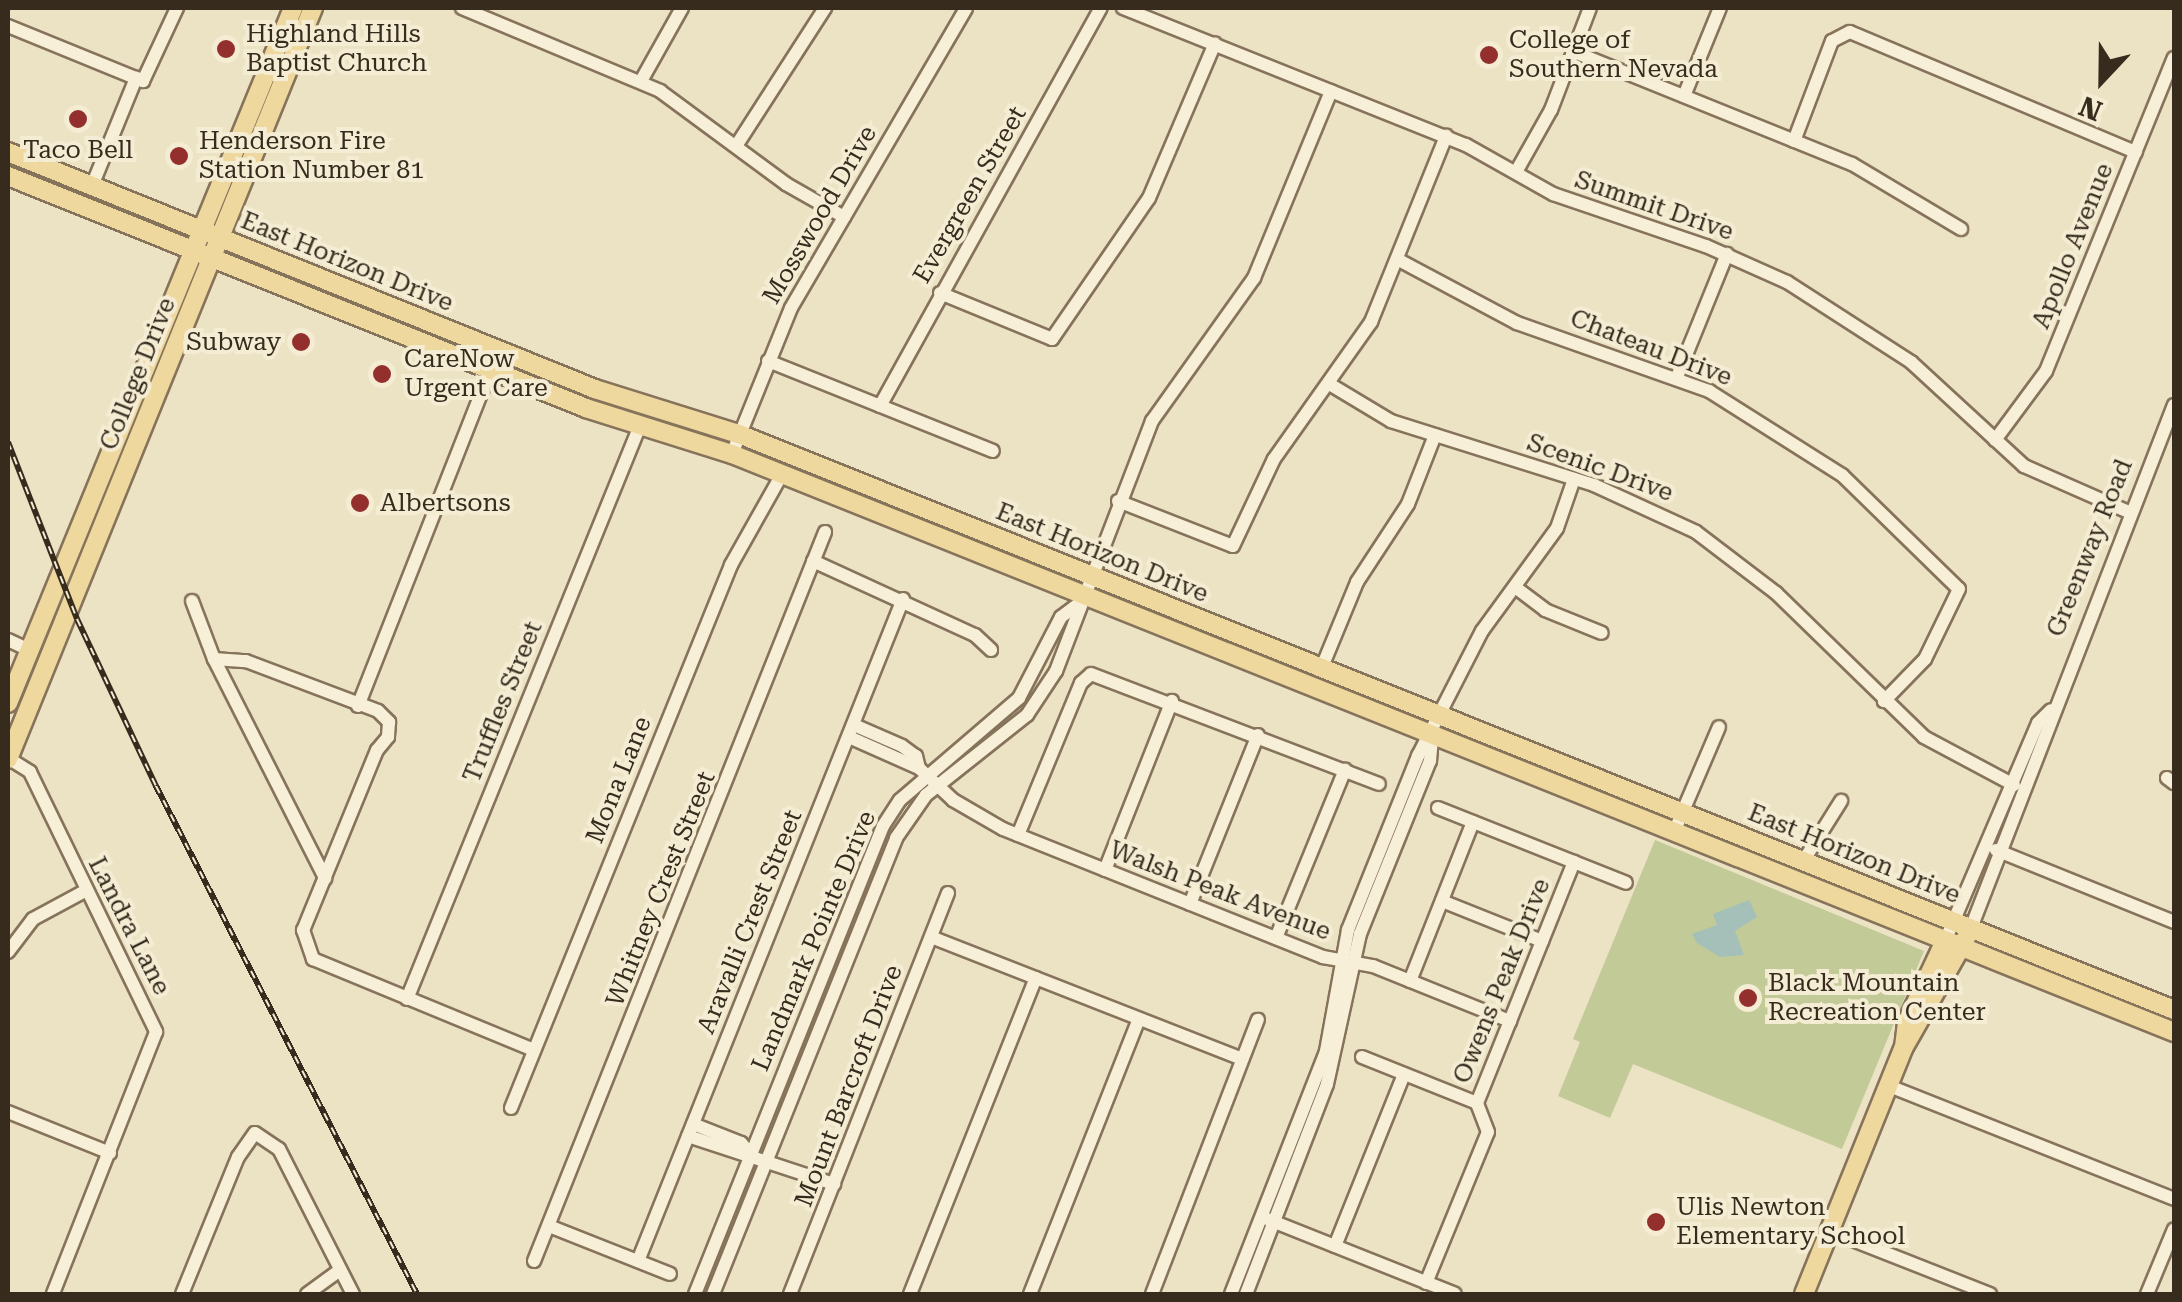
<!DOCTYPE html>
<html>
<head>
<meta charset="utf-8">
<style>
	body { margin:0 }
	#map { position:relative; width:2182px; height:1302px; overflow:hidden; background:#ece2c4; font-family:"Roboto Serif",serif }
	div>[style] { position:absolute }
	.green>* { inset:0; background:#c2ca98 }
	.water>* { inset:0; background:#a5bfb9 }
	.roads { filter:drop-shadow(2px 0 #86735b) drop-shadow(-2px 0 #86735b) drop-shadow(0 2px #86735b) drop-shadow(0 -2px #86735b) }
	.minor>* { height:12px; margin:-6px; padding:0 6px; transform-origin:6px; border-radius:6px; background:#f7efd7 }
	.major>* { height:18px; margin:-9px; padding:0 9px; transform-origin:9px; border-radius:9px; background:#eed89d }
	.rail>* { height:6px; margin-top:-3px; transform-origin:0; background:repeating-linear-gradient(90deg,#f4ecd3 0 8px,#372b1e 0 16px); box-sizing:border-box; border-block:2px solid #372b1e }
	.dots>* { width:28px; height:28px; translate:-50% -50%; box-sizing:border-box; border:5px solid #f4ecd3; border-radius:50% }
	span { translate:-50% -50%; white-space:nowrap; text-align:center; line-height:1.15; -webkit-text-stroke:8px #f4ecd3; paint-order:stroke }
	.poi-label { font-size:25px; color:#372b1e }
	.left { translate:0 -50%; text-align:left }
	.right { translate:-100% -50%; text-align:right }
	.street-label { font-size:25px; color:#372b1e }
	.frame { position:absolute; inset:0; border:10px solid #372b1e; pointer-events:none }
	.north { position:absolute; left:2052px; top:30px; width:100px; height:100px; -webkit-text-stroke:8px #f4ecd3; paint-order:stroke; rotate:202deg; font-size:28px; font-weight:700; line-height:40px; text-align:center; color:#372b1e }
	.north::after { content:''; display:block; margin:auto; width:35px; height:45px; background:#372b1e; clip-path:polygon(50% 0,100% 100%,50% 72%,0 100%) }
</style>
</head>
<body>
<div id="map">
	<div class="green">
		<i style="clip-path:polygon(1655px 840px,1924px 951px,1842px 1149px,1633px 1064px,1610px 1118px,1558px 1096px,1580px 1042px,1573px 1039px)"></i>
	</div>
	<div class="water">
		<i style="clip-path:polygon(1749px 900px,1757px 917px,1735px 931px,1744px 955px,1720px 957px,1697px 943px,1692px 934px,1717px 925px,1713px 914px)"></i>
	</div>
	<div class="roads">
		<div class="minor">
			<i style="left:462px;top:8px;width:215px;rotate:22.7deg"></i>
			<i style="left:660px;top:91px;width:157px;rotate:36.4deg"></i>
			<i style="left:786px;top:184px;width:67px;rotate:29.6deg"></i>
			<i style="left:1123px;top:8px;width:369px;rotate:21.8deg"></i>
			<i style="left:1466px;top:145px;width:100px;rotate:29.4deg"></i>
			<i style="left:1553px;top:194px;width:162px;rotate:18.8deg"></i>
			<i style="left:1706px;top:246px;width:89px;rotate:24deg"></i>
			<i style="left:1787px;top:282px;width:148px;rotate:32.8deg"></i>
			<i style="left:1911px;top:362px;width:154px;rotate:42.6deg"></i>
			<i style="left:2024px;top:466px;width:117px;rotate:23.7deg"></i>
			<i style="left:8px;top:26px;width:146px;rotate:22.2deg"></i>
			<i style="left:143px;top:81px;width:81px;rotate:-65deg"></i>
			<i style="left:1572px;top:51px;width:302px;rotate:22deg"></i>
			<i style="left:1852px;top:164px;width:127px;rotate:30.8deg"></i>
			<i style="left:641px;top:81px;width:84px;rotate:-60.7deg"></i>
			<i style="left:1684px;top:96px;width:95px;rotate:-67.8deg"></i>
			<i style="left:1794px;top:141px;width:107px;rotate:-69.2deg"></i>
			<i style="left:1832px;top:41px;width:20px;rotate:-27deg"></i>
			<i style="left:1850px;top:32px;width:310px;rotate:22.8deg"></i>
			<i style="left:738px;top:143px;width:161px;rotate:-57.2deg"></i>
			<i style="left:1516px;top:172px;width:71px;rotate:-60.6deg"></i>
			<i style="left:1551px;top:110px;width:109px;rotate:-69.1deg"></i>
			<i style="left:92px;top:186px;width:117px;rotate:-67.8deg"></i>
			<i style="left:1397px;top:259px;width:136px;rotate:28.1deg"></i>
			<i style="left:1517px;top:323px;width:204px;rotate:19.5deg"></i>
			<i style="left:1709px;top:391px;width:157px;rotate:32.3deg"></i>
			<i style="left:1842px;top:475px;width:163px;rotate:44.3deg"></i>
			<i style="left:1959px;top:589px;width:78px;rotate:115.9deg"></i>
			<i style="left:1925px;top:659px;width:59px;rotate:134.3deg"></i>
			<i style="left:940px;top:293px;width:121px;rotate:22.3deg"></i>
			<i style="left:1052px;top:339px;width:171px;rotate:-55.5deg"></i>
			<i style="left:1149px;top:198px;width:168px;rotate:-66.9deg"></i>
			<i style="left:768px;top:361px;width:242px;rotate:21.8deg"></i>
			<i style="left:1677px;top:377px;width:133px;rotate:-67.9deg"></i>
			<i style="left:1331px;top:385px;width:70px;rotate:31deg"></i>
			<i style="left:1391px;top:421px;width:213px;rotate:17.5deg"></i>
			<i style="left:1594px;top:485px;width:112px;rotate:24.7deg"></i>
			<i style="left:1696px;top:532px;width:101px;rotate:37.3deg"></i>
			<i style="left:1776px;top:593px;width:206px;rotate:44.2deg"></i>
			<i style="left:1924px;top:737px;width:102px;rotate:28.1deg"></i>
			<i style="left:880px;top:406px;width:455px;rotate:-61deg"></i>
			<i style="left:1995px;top:440px;width:86px;rotate:-53.5deg"></i>
			<i style="left:2046px;top:371px;width:338px;rotate:-67.8deg"></i>
			<i style="left:732px;top:454px;width:157px;rotate:-68deg"></i>
			<i style="left:791px;top:308px;width:347px;rotate:-59.7deg"></i>
			<i style="left:1118px;top:501px;width:123px;rotate:21.4deg"></i>
			<i style="left:1233px;top:546px;width:96px;rotate:-64.8deg"></i>
			<i style="left:1274px;top:459px;width:168px;rotate:-54.7deg"></i>
			<i style="left:1371px;top:322px;width:201px;rotate:-68deg"></i>
			<i style="left:813px;top:561px;width:178px;rotate:24.6deg"></i>
			<i style="left:975px;top:635px;width:22px;rotate:43deg"></i>
			<i style="left:1515px;top:587px;width:38px;rotate:37deg"></i>
			<i style="left:1545px;top:610px;width:61px;rotate:22deg"></i>
			<i style="left:192px;top:601px;width:62px;rotate:69.2deg"></i>
			<i style="left:214px;top:659px;width:246px;rotate:63.1deg"></i>
			<i style="left:8px;top:640px;width:23px;rotate:25deg"></i>
			<i style="left:214px;top:659px;width:32px;rotate:4deg"></i>
			<i style="left:246px;top:661px;width:141px;rotate:20.7deg"></i>
			<i style="left:378px;top:711px;width:16px;rotate:45deg"></i>
			<i style="left:389px;top:722px;width:15px;rotate:94deg"></i>
			<i style="left:388px;top:737px;width:17px;rotate:130deg"></i>
			<i style="left:377px;top:750px;width:195px;rotate:112.3deg"></i>
			<i style="left:303px;top:930px;width:31px;rotate:71deg"></i>
			<i style="left:313px;top:959px;width:239px;rotate:22.4deg"></i>
			<i style="left:1322px;top:667px;width:92px;rotate:-67.6deg"></i>
			<i style="left:1357px;top:582px;width:93px;rotate:-56.8deg"></i>
			<i style="left:1408px;top:504px;width:74px;rotate:-68.6deg"></i>
			<i style="left:358px;top:706px;width:368px;rotate:-68.5deg"></i>
			<i style="left:854px;top:725px;width:52px;rotate:23.6deg"></i>
			<i style="left:902px;top:746px;width:17px;rotate:36deg"></i>
			<i style="left:916px;top:756px;width:12px;rotate:76deg"></i>
			<i style="left:849px;top:737px;width:77px;rotate:23.9deg"></i>
			<i style="left:919px;top:768px;width:47px;rotate:43.3deg"></i>
			<i style="left:953px;top:800px;width:58px;rotate:30.1deg"></i>
			<i style="left:1003px;top:829px;width:345px;rotate:21.8deg"></i>
			<i style="left:1323px;top:957px;width:51px;rotate:10.2deg"></i>
			<i style="left:1373px;top:966px;width:148px;rotate:21.9deg"></i>
			<i style="left:8px;top:758px;width:26px;rotate:32deg"></i>
			<i style="left:30px;top:772px;width:289px;rotate:64.1deg"></i>
			<i style="left:156px;top:1032px;width:282px;rotate:111.5deg"></i>
			<i style="left:2167px;top:778px;width:9px;rotate:36deg"></i>
			<i style="left:1438px;top:808px;width:202px;rotate:21.7deg"></i>
			<i style="left:1674px;top:832px;width:114px;rotate:-66.8deg"></i>
			<i style="left:1018px;top:835px;width:165px;rotate:-67.5deg"></i>
			<i style="left:1081px;top:683px;width:13px;rotate:-42deg"></i>
			<i style="left:1091px;top:674px;width:308px;rotate:20.9deg"></i>
			<i style="left:1996px;top:850px;width:192px;rotate:22deg"></i>
			<i style="left:1804px;top:860px;width:70px;rotate:-57.9deg"></i>
			<i style="left:1105px;top:870px;width:182px;rotate:-68.4deg"></i>
			<i style="left:1442px;top:901px;width:108px;rotate:21.8deg"></i>
			<i style="left:1190px;top:904px;width:182px;rotate:-68.1deg"></i>
			<i style="left:1971px;top:928px;width:561px;rotate:-68.79deg"></i>
			<i style="left:931px;top:937px;width:334px;rotate:21.4deg"></i>
			<i style="left:1276px;top:938px;width:182px;rotate:-67.7deg"></i>
			<i style="left:1945px;top:941px;width:237px;rotate:-66.9deg"></i>
			<i style="left:2038px;top:723px;width:18px;rotate:-45deg"></i>
			<i style="left:8px;top:952px;width:41px;rotate:-52.9deg"></i>
			<i style="left:33px;top:919px;width:59px;rotate:-28.3deg"></i>
			<i style="left:1410px;top:981px;width:171px;rotate:-68.4deg"></i>
			<i style="left:407px;top:999px;width:622px;rotate:-67.89deg"></i>
			<i style="left:1362px;top:1057px;width:124px;rotate:21.8deg"></i>
			<i style="left:1889px;top:1086px;width:307px;rotate:21.6deg"></i>
			<i style="left:511px;top:1108px;width:586px;rotate:-67.94deg"></i>
			<i style="left:731px;top:565px;width:104px;rotate:-60.7deg"></i>
			<i style="left:8px;top:1112px;width:110px;rotate:21.9deg"></i>
			<i style="left:693px;top:1124px;width:52px;rotate:21.6deg"></i>
			<i style="left:741px;top:1143px;width:15px;rotate:48deg"></i>
			<i style="left:688px;top:1136px;width:154px;rotate:18.2deg"></i>
			<i style="left:1267px;top:1219px;width:202px;rotate:21.7deg"></i>
			<i style="left:549px;top:1226px;width:130px;rotate:21.6deg"></i>
			<i style="left:1830px;top:1231px;width:172px;rotate:21.5deg"></i>
			<i style="left:1335px;top:1246px;width:185px;rotate:-68.1deg"></i>
			<i style="left:534px;top:1261px;width:785px;rotate:-68.24deg"></i>
			<i style="left:638px;top:1261px;width:713px;rotate:-68.18deg"></i>
			<i style="left:1426px;top:1283px;width:163px;rotate:-67.7deg"></i>
			<i style="left:1488px;top:1132px;width:31px;rotate:-111deg"></i>
			<i style="left:1477px;top:1103px;width:260px;rotate:-68.1deg"></i>
			<i style="left:182px;top:1294px;width:148px;rotate:-67.8deg"></i>
			<i style="left:238px;top:1157px;width:29px;rotate:-55deg"></i>
			<i style="left:255px;top:1133px;width:29px;rotate:34deg"></i>
			<i style="left:279px;top:1149px;width:163px;rotate:63deg"></i>
			<i style="left:307px;top:1294px;width:41px;rotate:-36deg"></i>
			<i style="left:695px;top:1294px;width:504px;rotate:-68.11deg"></i>
			<i style="left:883px;top:826px;width:31px;rotate:-57deg"></i>
			<i style="left:900px;top:800px;width:157px;rotate:-40.6deg"></i>
			<i style="left:1019px;top:698px;width:91px;rotate:-62.6deg"></i>
			<i style="left:1061px;top:617px;width:20px;rotate:-37deg"></i>
			<i style="left:713px;top:1294px;width:491px;rotate:-68.1deg"></i>
			<i style="left:896px;top:838px;width:52px;rotate:-55.1deg"></i>
			<i style="left:926px;top:795px;width:129px;rotate:-38.4deg"></i>
			<i style="left:1027px;top:715px;width:53px;rotate:-56.6deg"></i>
			<i style="left:1056px;top:671px;width:268px;rotate:-69deg"></i>
			<i style="left:1152px;top:421px;width:176px;rotate:-54.5deg"></i>
			<i style="left:1254px;top:278px;width:202px;rotate:-67.6deg"></i>
			<i style="left:790px;top:1294px;width:431px;rotate:-68.5deg"></i>
			<i style="left:910px;top:1294px;width:340px;rotate:-68.3deg"></i>
			<i style="left:1030px;top:1294px;width:296px;rotate:-68.4deg"></i>
			<i style="left:1152px;top:1294px;width:294px;rotate:-68.9deg"></i>
			<i style="left:1231px;top:1294px;width:261px;rotate:-68.6deg"></i>
			<i style="left:1326px;top:1051px;width:123px;rotate:-79.7deg"></i>
			<i style="left:1348px;top:930px;width:188px;rotate:-68.1deg"></i>
			<i style="left:1418px;top:756px;width:140px;rotate:-62.9deg"></i>
			<i style="left:1482px;top:631px;width:127px;rotate:-53.9deg"></i>
			<i style="left:1557px;top:528px;width:52px;rotate:-70.9deg"></i>
			<i style="left:1246px;top:1294px;width:225px;rotate:-68.9deg"></i>
			<i style="left:1327px;top:1084px;width:154px;rotate:-77.6deg"></i>
			<i style="left:1360px;top:934px;width:187px;rotate:-68deg"></i>
			<i style="left:1430px;top:761px;width:24px;rotate:-85deg"></i>
			<i style="left:2147px;top:1294px;width:70px;rotate:-67.4deg"></i>
		</div>
		<div class="major">
			<i style="left:8px;top:152px;width:633px;rotate:21.99deg"></i>
			<i style="left:595px;top:389px;width:151px;rotate:17.4deg"></i>
			<i style="left:739px;top:434px;width:1546px;rotate:21.87deg"></i>
			<i style="left:8px;top:176px;width:623px;rotate:21.87deg"></i>
			<i style="left:586px;top:408px;width:153px;rotate:17.5deg"></i>
			<i style="left:732px;top:454px;width:1554px;rotate:21.84deg"></i>
			<i style="left:8px;top:703px;width:751px;rotate:-67.7deg"></i>
			<i style="left:8px;top:759px;width:811px;rotate:-67.9deg"></i>
			<i style="left:1905px;top:1045px;width:123px;rotate:-60.3deg"></i>
			<i style="left:1804px;top:1294px;width:266px;rotate:-68deg"></i>
			<i style="left:1904px;top:1047px;width:25px;rotate:-83deg"></i>
			<i style="left:1907px;top:1022px;width:89px;rotate:-64.9deg"></i>
		</div>
	</div>
	<div class="rail">
		<i style="left:8px;top:442px;width:190px;rotate:68.7deg"></i>
		<i style="left:77px;top:619px;width:185px;rotate:64.7deg"></i>
		<i style="left:156px;top:786px;width:571px;rotate:62.81deg"></i>
	</div>
	<div class="dots">
		<i style="left:226px;top:49px;background:#93302d"></i>
		<i style="left:1489px;top:55px;background:#93302d"></i>
		<i style="left:78px;top:119px;background:#93302d"></i>
		<i style="left:179px;top:156px;background:#93302d"></i>
		<i style="left:301px;top:342px;background:#93302d"></i>
		<i style="left:382px;top:374px;background:#93302d"></i>
		<i style="left:360px;top:503px;background:#93302d"></i>
		<i style="left:1748px;top:998px;background:#93302d"></i>
		<i style="left:1656px;top:1222px;background:#93302d"></i>
	</div>
	<div class="poi-label">
		<span class="left" style="left:246px;top:49px">Highland Hills<br>Baptist Church</span>
		<span class="left" style="left:1509px;top:55px">College of<br>Southern Nevada</span>
		<span class="left" style="left:199px;top:156px">Henderson Fire<br>Station Number 81</span>
		<span style="left:78px;top:150px">Taco Bell</span>
		<span class="right" style="left:281px;top:342px">Subway</span>
		<span class="left" style="left:404px;top:374px">CareNow<br>Urgent Care</span>
		<span class="left" style="left:380px;top:503px">Albertsons</span>
		<span class="left" style="left:1768px;top:998px">Black Mountain<br>Recreation Center</span>
		<span class="left" style="left:1676px;top:1222px">Ulis Newton<br>Elementary School</span>
	</div>
	<div class="street-label">
		<span style="left:970px;top:195px;rotate:-60deg">Evergreen Street</span>
		<span style="left:1654px;top:206px;rotate:19deg">Summit Drive</span>
		<span style="left:820px;top:215px;rotate:-60deg">Mosswood Drive</span>
		<span style="left:2073px;top:246px;rotate:-68deg">Apollo Avenue</span>
		<span style="left:347px;top:262px;rotate:22deg">East Horizon Drive</span>
		<span style="left:1651px;top:348px;rotate:21deg">Chateau Drive</span>
		<span style="left:138px;top:374px;rotate:-68deg">College Drive</span>
		<span style="left:1600px;top:468px;rotate:20deg">Scenic Drive</span>
		<span style="left:2090px;top:548px;rotate:-68deg">Greenway Road</span>
		<span style="left:1102px;top:553px;rotate:22deg">East Horizon Drive</span>
		<span style="left:503px;top:702px;rotate:-68deg">Truffles Street</span>
		<span style="left:619px;top:780px;rotate:-68deg">Mona Lane</span>
		<span style="left:1854px;top:854px;rotate:22deg">East Horizon Drive</span>
		<span style="left:661px;top:889px;rotate:-68deg">Whitney Crest Street</span>
		<span style="left:1220px;top:891px;rotate:21deg">Walsh Peak Avenue</span>
		<span style="left:750px;top:922px;rotate:-68deg">Aravalli Crest Street</span>
		<span style="left:129px;top:926px;rotate:63deg">Landra Lane</span>
		<span style="left:814px;top:941px;rotate:-67deg">Landmark Pointe Drive</span>
		<span style="left:1502px;top:981px;rotate:-68deg">Owens Peak Drive</span>
		<span style="left:849px;top:1086px;rotate:-69deg">Mount Barcroft Drive</span>
	</div>
	<div class="frame"></div>
	<div class="north">N</div>
</div>
</body>
</html>
